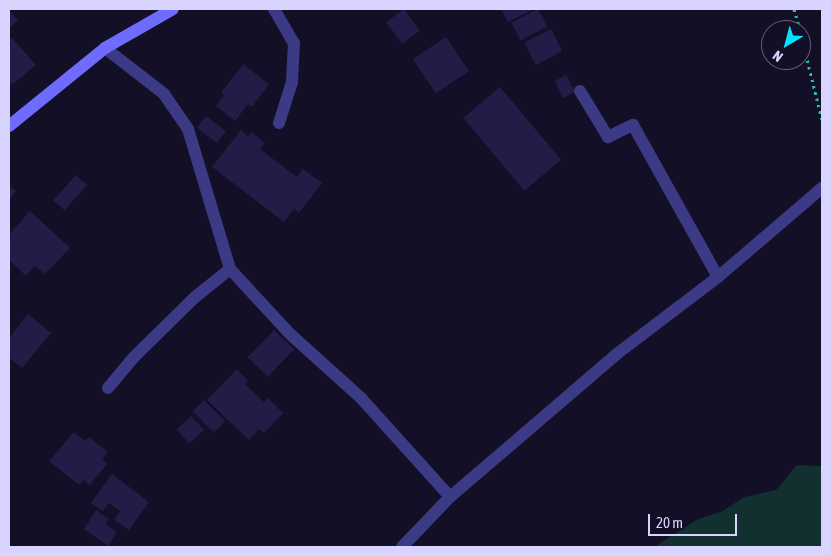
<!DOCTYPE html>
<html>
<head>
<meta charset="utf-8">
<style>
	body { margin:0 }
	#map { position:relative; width:831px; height:556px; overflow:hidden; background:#130f26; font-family:"Asap Condensed",sans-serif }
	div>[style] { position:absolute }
	.green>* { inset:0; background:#12302f }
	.building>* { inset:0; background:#241b47; transform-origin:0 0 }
	.path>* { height:3px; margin-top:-1.5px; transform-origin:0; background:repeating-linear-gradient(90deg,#2fb8b0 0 2.5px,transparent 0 6.5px) }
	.lane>* { height:12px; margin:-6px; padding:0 6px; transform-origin:6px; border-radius:6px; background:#3d3a85 }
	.street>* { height:12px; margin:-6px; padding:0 6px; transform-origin:6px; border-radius:6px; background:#3d3a85 }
	.secondary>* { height:12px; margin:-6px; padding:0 6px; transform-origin:6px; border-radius:6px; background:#6f6bff }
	span { translate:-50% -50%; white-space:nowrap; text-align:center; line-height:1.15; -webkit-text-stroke:5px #130f26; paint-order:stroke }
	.frame { position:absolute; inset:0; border:10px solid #d9d4ff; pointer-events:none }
	.north { position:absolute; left:761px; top:20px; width:50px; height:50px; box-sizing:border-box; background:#130f26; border:1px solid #625e7d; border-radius:50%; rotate:217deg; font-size:14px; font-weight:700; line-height:20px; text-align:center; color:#d9d4ff }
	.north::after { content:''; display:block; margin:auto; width:18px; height:22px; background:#00e5ff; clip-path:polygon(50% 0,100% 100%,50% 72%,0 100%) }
	.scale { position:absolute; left:648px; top:514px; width:89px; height:22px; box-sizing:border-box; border:2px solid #d9d4ff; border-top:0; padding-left:6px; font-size:15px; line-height:18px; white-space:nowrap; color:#d9d4ff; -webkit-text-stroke:4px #130f26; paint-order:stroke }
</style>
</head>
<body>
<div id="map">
	<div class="green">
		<i style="clip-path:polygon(797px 465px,822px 466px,822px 547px,654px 547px,698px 519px,723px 511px,744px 497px,776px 490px)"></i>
	</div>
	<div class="building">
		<i style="left:404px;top:9px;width:27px;height:22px;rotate:54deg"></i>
		<i style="clip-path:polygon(501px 9px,534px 9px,508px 22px)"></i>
		<i style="left:538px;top:9px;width:20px;height:30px;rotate:63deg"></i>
		<i style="clip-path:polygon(9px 10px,18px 20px,9px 29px)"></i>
		<i style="left:551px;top:29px;width:25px;height:30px;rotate:63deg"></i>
		<i style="left:446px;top:37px;width:41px;height:40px;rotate:56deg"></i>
		<i style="clip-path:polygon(12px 38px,36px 65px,12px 85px,9px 81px,9px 40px)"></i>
		<i style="clip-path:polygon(243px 64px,269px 84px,252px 107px,248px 104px,235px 121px,216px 106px,224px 95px,221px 93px)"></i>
		<i style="left:566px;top:75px;width:19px;height:13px;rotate:62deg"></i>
		<i style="left:500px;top:87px;width:95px;height:48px;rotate:50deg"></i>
		<i style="left:206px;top:116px;width:25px;height:15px;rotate:37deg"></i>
		<i style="clip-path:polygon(241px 130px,248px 136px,251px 132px,265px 143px,260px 149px,297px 177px,303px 169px,322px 183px,299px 213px,294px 209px,284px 222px,212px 167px)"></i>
		<i style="left:76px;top:175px;width:15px;height:34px;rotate:42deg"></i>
		<i style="clip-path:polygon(9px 186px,16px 191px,9px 201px)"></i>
		<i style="clip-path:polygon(30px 211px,70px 248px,45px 274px,35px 266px,26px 276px,9px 260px,9px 235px)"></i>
		<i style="clip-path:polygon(28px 314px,51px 333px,22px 368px,9px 358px,9px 338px)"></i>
		<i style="left:274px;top:330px;width:28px;height:38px;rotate:44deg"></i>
		<i style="clip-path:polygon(237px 369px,248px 381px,245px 384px,264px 402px,268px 398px,283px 413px,264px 433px,259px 429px,249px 440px,207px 400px)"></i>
		<i style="left:204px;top:400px;width:30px;height:16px;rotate:45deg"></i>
		<i style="left:191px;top:416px;width:19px;height:20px;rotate:47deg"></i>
		<i style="clip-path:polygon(74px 432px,85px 441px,89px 437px,108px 452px,102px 459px,107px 464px,90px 485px,83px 480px,79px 485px,49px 461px)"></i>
		<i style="clip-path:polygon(112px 474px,149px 502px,129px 530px,114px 520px,120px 511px,109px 503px,103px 511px,91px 503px)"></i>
		<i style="clip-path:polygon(96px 510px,109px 519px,105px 524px,117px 532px,108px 546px,84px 529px)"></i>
	</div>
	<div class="path">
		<i style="left:794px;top:9px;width:22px;rotate:74deg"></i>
		<i style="left:801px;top:35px;width:88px;rotate:76.1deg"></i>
	</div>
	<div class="lane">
		<i style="left:274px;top:9px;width:39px;rotate:60deg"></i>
		<i style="left:294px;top:43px;width:39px;rotate:93deg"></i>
		<i style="left:292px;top:82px;width:43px;rotate:107.6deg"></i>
		<i style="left:580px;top:91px;width:54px;rotate:58.7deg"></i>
		<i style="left:608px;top:137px;width:28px;rotate:-26deg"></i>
		<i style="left:633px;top:125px;width:174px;rotate:60.8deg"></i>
		<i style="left:108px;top:388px;width:39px;rotate:-50deg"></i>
		<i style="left:133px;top:358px;width:86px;rotate:-44.5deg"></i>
		<i style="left:194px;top:298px;width:46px;rotate:-38.9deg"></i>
	</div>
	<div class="street">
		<i style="left:105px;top:48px;width:75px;rotate:37.9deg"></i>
		<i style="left:164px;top:94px;width:42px;rotate:55.6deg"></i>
		<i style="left:188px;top:129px;width:146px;rotate:73.3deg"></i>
		<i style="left:230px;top:269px;width:88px;rotate:47.3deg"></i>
		<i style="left:290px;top:334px;width:96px;rotate:42deg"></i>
		<i style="left:361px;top:398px;width:133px;rotate:48deg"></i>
		<i style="left:402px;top:547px;width:69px;rotate:-46.2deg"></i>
		<i style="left:450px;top:497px;width:221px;rotate:-40.6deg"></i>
		<i style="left:618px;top:353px;width:126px;rotate:-37.2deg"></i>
		<i style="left:718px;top:277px;width:137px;rotate:-40.6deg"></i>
	</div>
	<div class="secondary">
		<i style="left:9px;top:126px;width:124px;rotate:-39.1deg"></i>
		<i style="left:105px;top:48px;width:78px;rotate:-29.8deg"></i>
	</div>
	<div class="frame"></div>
	<div class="north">N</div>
	<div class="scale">20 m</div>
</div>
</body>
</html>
